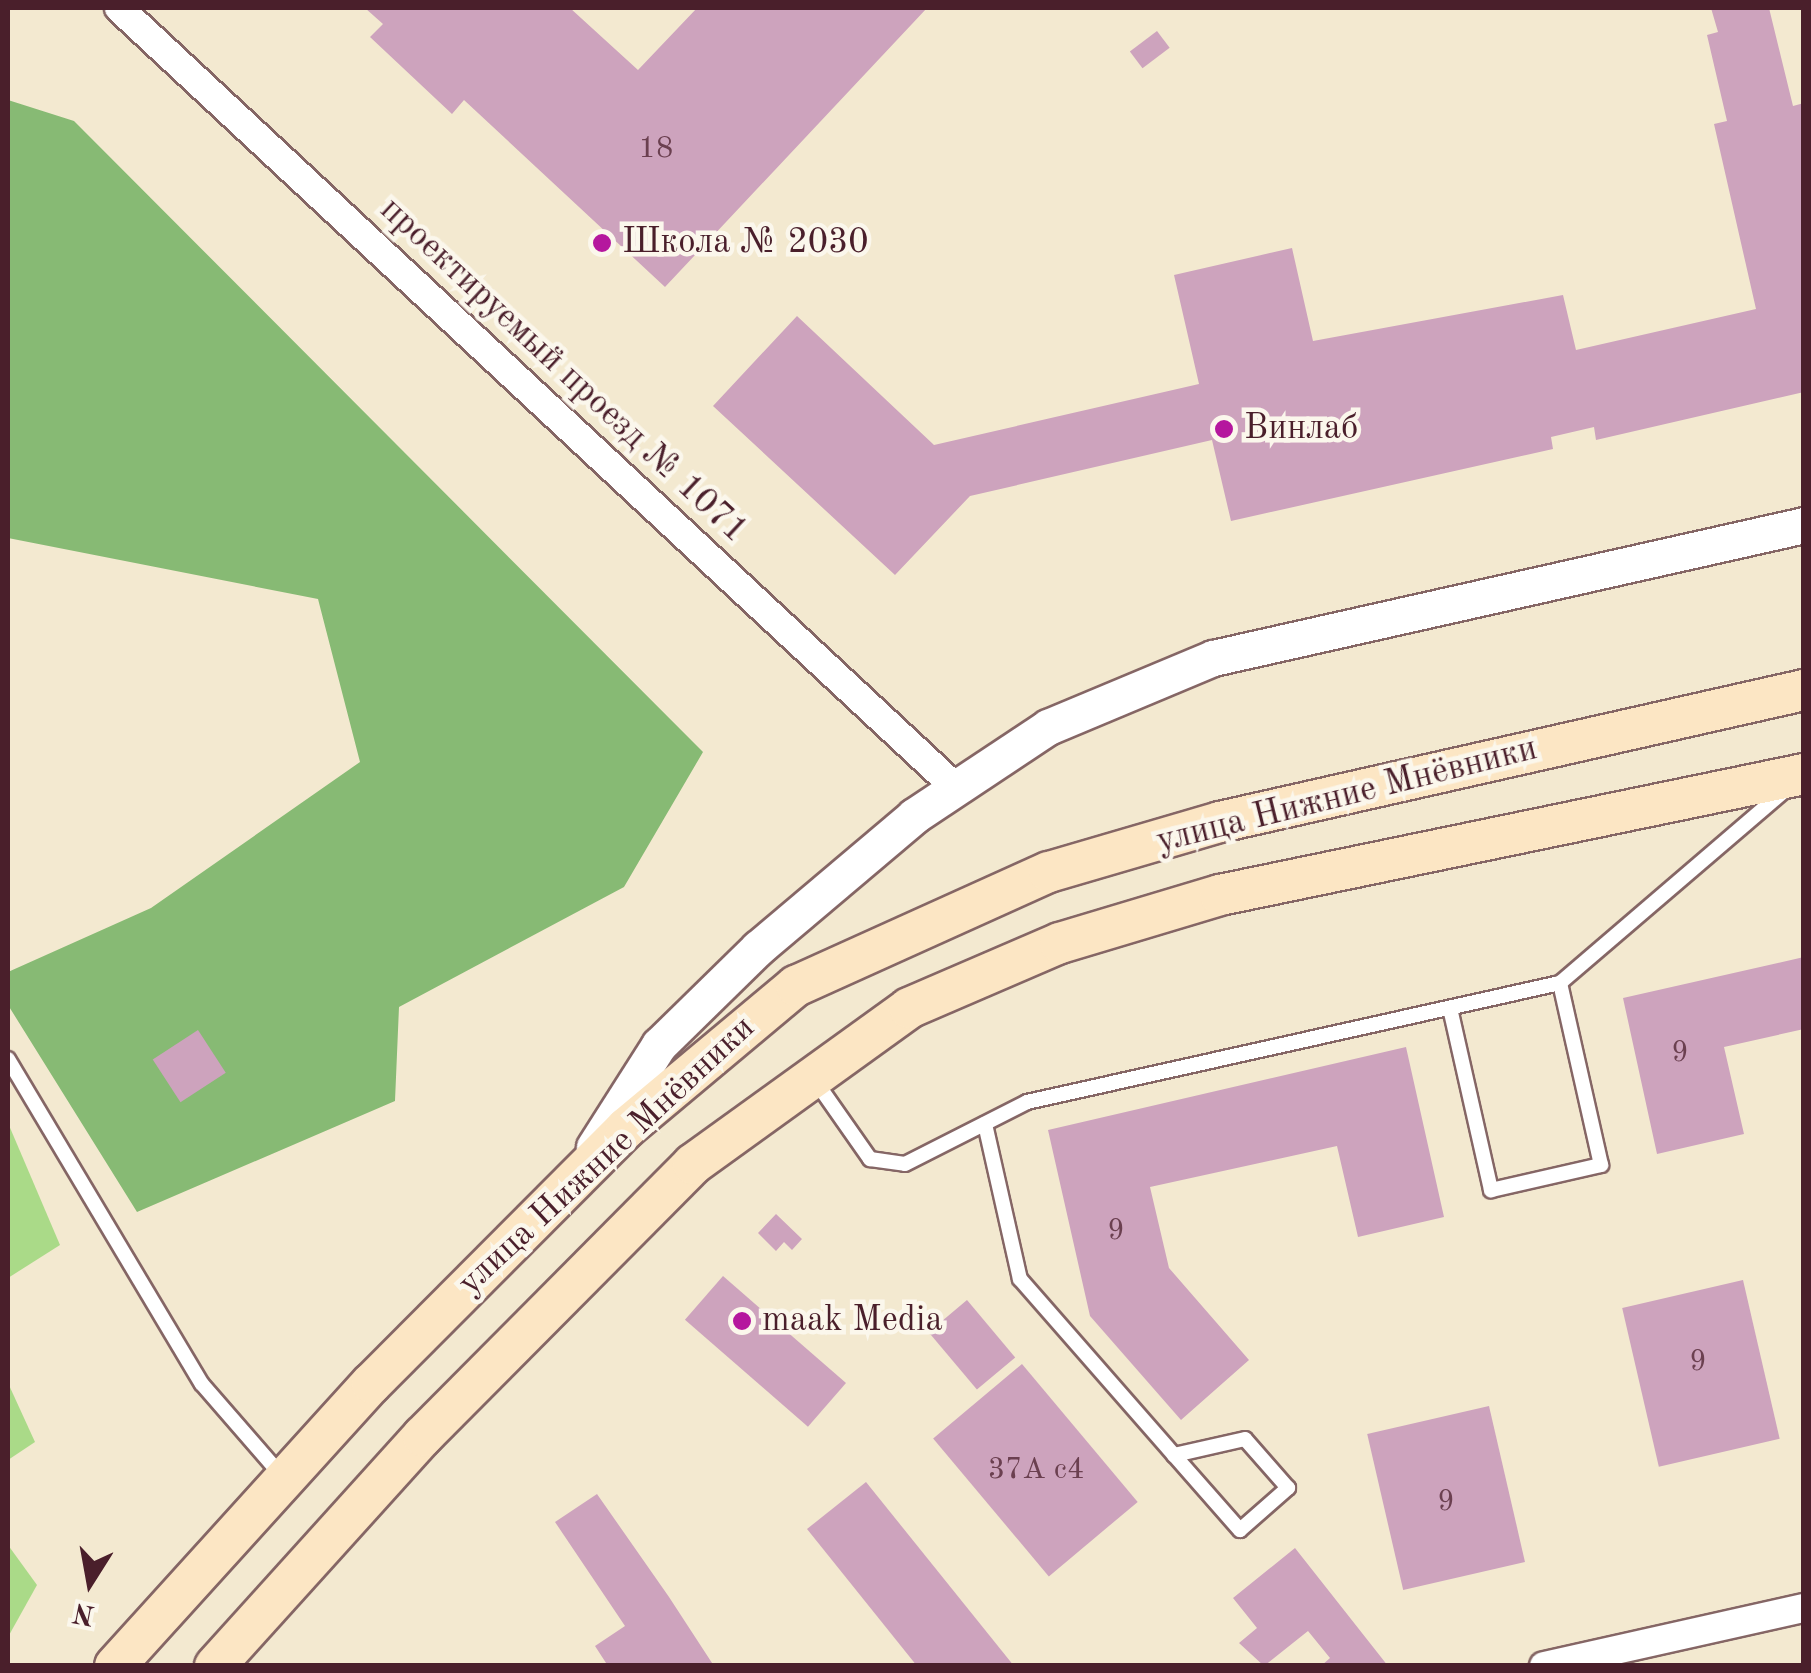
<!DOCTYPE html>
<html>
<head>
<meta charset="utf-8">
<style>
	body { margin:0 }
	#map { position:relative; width:1811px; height:1673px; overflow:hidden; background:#f3e9d0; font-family:"Old Standard TT",serif }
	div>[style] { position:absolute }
	.green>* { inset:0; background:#aada88 }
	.forest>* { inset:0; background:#87ba74 }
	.building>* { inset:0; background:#cda3bd; transform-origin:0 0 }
	.roads { filter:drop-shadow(2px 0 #856665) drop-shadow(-2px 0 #856665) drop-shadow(0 2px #856665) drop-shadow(0 -2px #856665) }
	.service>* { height:14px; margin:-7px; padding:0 7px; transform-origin:7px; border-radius:7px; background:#fff }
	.minor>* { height:28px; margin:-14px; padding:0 14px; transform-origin:14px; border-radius:14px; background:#fff }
	.tertiary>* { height:35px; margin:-17.5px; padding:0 17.5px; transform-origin:17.5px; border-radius:17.5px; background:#fff }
	.secondary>* { height:40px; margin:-20px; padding:0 20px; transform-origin:20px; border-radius:20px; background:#fce6c4 }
	.dots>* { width:28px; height:28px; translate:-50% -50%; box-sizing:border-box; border:5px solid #fbf7ec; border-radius:50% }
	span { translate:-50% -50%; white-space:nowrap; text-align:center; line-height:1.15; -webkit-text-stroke:9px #fbf7ec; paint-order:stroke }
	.number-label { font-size:30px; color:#6b4050 }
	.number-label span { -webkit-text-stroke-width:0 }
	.poi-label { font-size:35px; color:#4a1f2b }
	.left { translate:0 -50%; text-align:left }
	.street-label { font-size:35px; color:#4a1f2b }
	.frame { position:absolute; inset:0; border:10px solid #4a1f2b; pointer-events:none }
	.north { position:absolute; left:40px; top:1533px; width:100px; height:100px; -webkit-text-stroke:8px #fbf7ec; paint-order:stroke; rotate:191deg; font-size:28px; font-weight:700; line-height:40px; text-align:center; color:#4a1f2b }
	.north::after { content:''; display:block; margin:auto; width:35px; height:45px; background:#4a1f2b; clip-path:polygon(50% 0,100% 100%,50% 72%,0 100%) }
</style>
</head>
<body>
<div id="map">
	<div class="green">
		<i style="clip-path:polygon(8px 1123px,60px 1245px,8px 1278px)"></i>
		<i style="clip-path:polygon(8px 1383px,35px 1442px,8px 1460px)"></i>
		<i style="clip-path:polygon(8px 1545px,37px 1585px,8px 1637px)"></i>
	</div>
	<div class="forest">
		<i style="clip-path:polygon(8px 100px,74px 121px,703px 752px,624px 887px,399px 1007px,395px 1101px,137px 1212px,8px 1005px,8px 972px,151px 908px,360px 762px,318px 599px,8px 538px)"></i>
	</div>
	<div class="building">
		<i style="clip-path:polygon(365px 8px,570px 8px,638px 70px,697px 8px,927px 8px,665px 287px,464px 100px,452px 114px,370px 37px,383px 24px)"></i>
		<i style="clip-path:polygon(1711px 8px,1769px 8px,1793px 106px,1804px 103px,1804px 392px,1596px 440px,1594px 427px,1551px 437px,1553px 449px,1231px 521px,1212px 440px,970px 496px,895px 575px,713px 406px,797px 316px,934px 445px,1199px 384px,1174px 275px,1292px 248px,1313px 341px,1563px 295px,1576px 350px,1756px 309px,1714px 124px,1727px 121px,1707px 35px,1718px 32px)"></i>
		<i style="left:1157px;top:31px;width:21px;height:34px;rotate:53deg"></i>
		<i style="clip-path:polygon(1804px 957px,1804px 1029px,1724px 1047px,1744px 1134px,1657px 1154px,1623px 998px)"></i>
		<i style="left:198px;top:1030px;width:51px;height:54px;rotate:57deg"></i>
		<i style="clip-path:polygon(1406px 1047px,1444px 1217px,1358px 1237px,1337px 1146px,1150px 1187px,1169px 1268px,1249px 1360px,1181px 1420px,1090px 1316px,1048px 1130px)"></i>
		<i style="clip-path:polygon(776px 1214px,802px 1239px,792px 1250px,784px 1242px,776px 1251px,758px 1233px)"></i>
		<i style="left:723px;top:1276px;width:163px;height:58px;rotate:41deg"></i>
		<i style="left:1743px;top:1280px;width:163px;height:124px;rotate:77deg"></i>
		<i style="left:967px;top:1300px;width:75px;height:50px;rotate:50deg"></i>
		<i style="left:1022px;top:1364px;width:180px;height:116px;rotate:50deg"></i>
		<i style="left:1489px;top:1406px;width:160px;height:125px;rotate:77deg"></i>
		<i style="clip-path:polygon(866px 1482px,1014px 1666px,917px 1666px,807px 1529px)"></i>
		<i style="clip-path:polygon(597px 1494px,669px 1597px,714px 1666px,608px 1666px,595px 1646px,625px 1626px,555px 1522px)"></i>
		<i style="clip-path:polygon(1295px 1548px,1388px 1666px,1321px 1666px,1330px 1658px,1308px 1631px,1264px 1666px,1239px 1643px,1257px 1628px,1233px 1598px)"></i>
	</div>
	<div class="roads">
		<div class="service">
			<i style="left:1450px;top:1008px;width:187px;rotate:77.3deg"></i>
			<i style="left:1491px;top:1190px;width:113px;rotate:-12.8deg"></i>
			<i style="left:1601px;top:1165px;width:187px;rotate:-102.7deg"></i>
			<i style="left:8px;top:1059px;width:378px;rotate:59.2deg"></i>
			<i style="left:202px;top:1384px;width:121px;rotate:49deg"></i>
			<i style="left:814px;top:1079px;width:98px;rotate:55deg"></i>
			<i style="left:870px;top:1159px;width:35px;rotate:8deg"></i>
			<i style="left:905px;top:1164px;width:137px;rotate:-26.9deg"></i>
			<i style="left:1027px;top:1102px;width:546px;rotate:-12.59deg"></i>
			<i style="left:1560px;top:983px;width:296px;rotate:-40.6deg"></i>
			<i style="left:985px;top:1124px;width:159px;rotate:77.3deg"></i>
			<i style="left:1020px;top:1279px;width:234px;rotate:48.8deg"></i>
			<i style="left:1174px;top:1455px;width:100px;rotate:48.7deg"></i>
			<i style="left:1240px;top:1530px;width:64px;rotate:-41.2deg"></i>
			<i style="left:1288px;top:1488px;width:65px;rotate:-131.3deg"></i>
			<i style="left:1245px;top:1439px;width:73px;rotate:167.3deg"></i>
		</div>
		<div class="minor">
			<i style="left:119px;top:8px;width:1144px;rotate:42.98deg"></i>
			<i style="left:1544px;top:1666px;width:266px;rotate:-12.6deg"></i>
		</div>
		<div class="tertiary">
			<i style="left:594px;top:1147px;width:121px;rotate:-57.5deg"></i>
			<i style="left:659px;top:1045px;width:139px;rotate:-44.4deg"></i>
			<i style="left:758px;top:948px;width:204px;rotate:-40.2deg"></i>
			<i style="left:914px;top:816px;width:161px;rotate:-33.6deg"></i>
			<i style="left:1048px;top:727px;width:179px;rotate:-22.7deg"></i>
			<i style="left:1213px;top:658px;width:606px;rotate:-12.68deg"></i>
		</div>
		<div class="secondary">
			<i style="left:115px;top:1666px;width:382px;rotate:-47.8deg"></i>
			<i style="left:372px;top:1383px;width:360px;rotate:-45.1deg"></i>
			<i style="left:626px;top:1128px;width:222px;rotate:-39.9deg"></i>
			<i style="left:796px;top:986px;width:277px;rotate:-24.3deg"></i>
			<i style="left:1049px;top:872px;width:178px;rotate:-16.3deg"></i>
			<i style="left:1220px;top:822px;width:599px;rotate:-12.74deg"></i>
			<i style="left:215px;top:1666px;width:310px;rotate:-47.9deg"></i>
			<i style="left:423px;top:1436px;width:383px;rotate:-45.2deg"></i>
			<i style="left:693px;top:1164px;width:266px;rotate:-35.8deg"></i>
			<i style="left:909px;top:1008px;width:164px;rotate:-23.3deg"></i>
			<i style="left:1060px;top:943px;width:167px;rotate:-16.7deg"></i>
			<i style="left:1220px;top:895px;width:596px;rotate:-11.71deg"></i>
		</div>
	</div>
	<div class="dots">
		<i style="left:602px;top:243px;background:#b5179e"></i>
		<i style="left:1224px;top:429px;background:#b5179e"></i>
		<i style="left:742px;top:1321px;background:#b5179e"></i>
	</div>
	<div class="number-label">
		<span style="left:656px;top:149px">18</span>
		<span style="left:1680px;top:1053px">9</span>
		<span style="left:1116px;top:1231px">9</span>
		<span style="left:1698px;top:1362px">9</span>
		<span style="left:1036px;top:1470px">37А с4</span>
		<span style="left:1446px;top:1502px">9</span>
	</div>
	<div class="poi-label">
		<span class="left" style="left:622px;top:243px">Школа № 2030</span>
		<span class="left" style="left:1244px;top:429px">Винлаб</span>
		<span class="left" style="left:762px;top:1321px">maak Media</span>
	</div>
	<div class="street-label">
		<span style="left:563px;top:371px;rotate:43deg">проектируемый проезд № 1071</span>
		<span style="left:1347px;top:796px;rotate:-14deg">улица Нижние Мнёвники</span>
		<span style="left:607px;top:1156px;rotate:-43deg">улица Нижние Мнёвники</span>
	</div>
	<div class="frame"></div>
	<div class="north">N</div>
</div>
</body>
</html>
